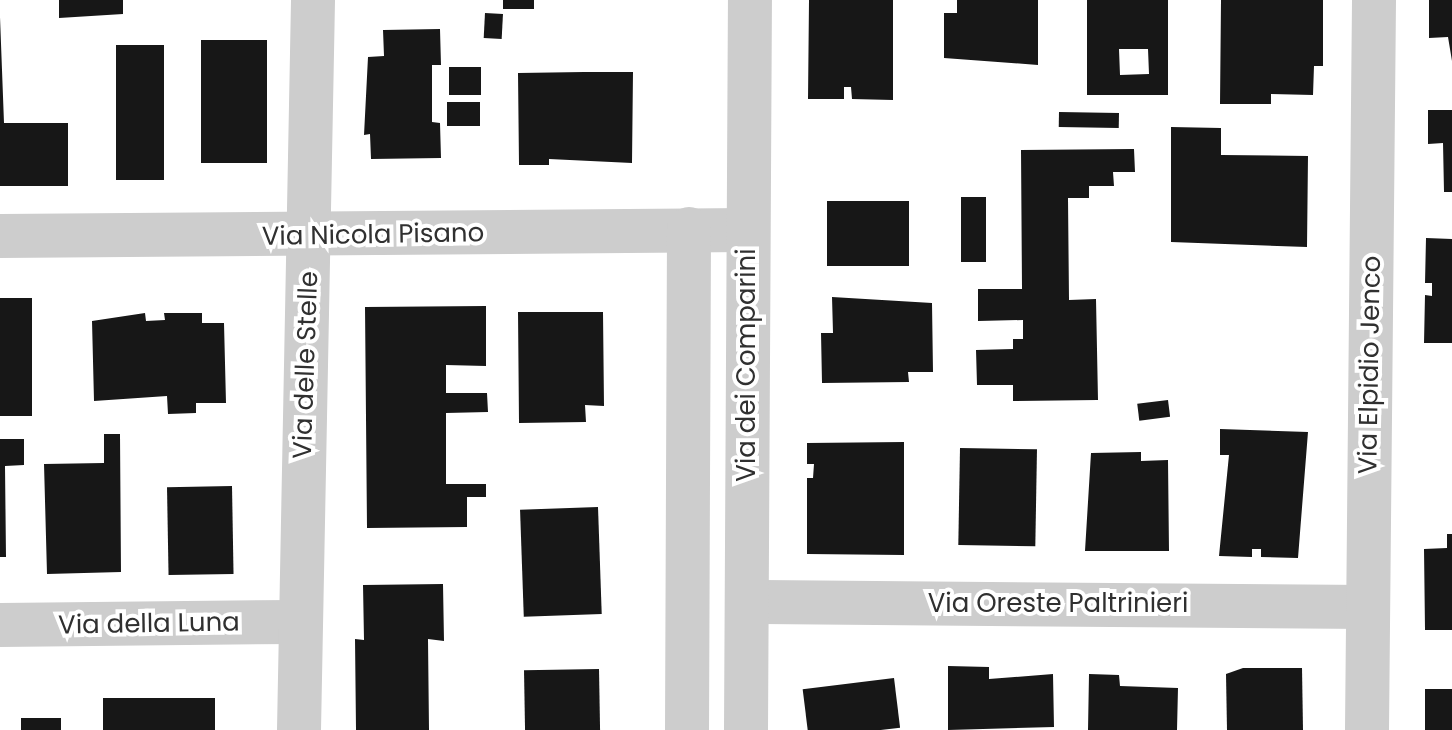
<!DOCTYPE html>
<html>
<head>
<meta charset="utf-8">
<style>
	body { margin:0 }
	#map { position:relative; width:1452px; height:730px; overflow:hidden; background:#fff; font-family:Poppins,sans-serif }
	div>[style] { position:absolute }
	.building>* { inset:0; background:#171717; transform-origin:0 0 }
	.street>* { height:44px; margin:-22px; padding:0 22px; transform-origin:22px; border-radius:22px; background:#cdcdcd }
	span { translate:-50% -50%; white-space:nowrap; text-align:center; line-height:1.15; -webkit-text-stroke:8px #fff; paint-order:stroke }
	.street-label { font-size:26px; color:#303030 }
</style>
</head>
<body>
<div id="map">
	<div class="building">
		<i style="clip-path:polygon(59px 0,123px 0,123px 14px,59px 18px)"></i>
		<i style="left:503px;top:0;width:31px;height:9px"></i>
		<i style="clip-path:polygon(809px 0,893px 0,893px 100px,852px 99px,851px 87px,844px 87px,844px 99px,808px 99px)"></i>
		<i style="clip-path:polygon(957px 0,1038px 0,1038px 65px,944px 58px,944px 13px,957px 13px)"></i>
		<i style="clip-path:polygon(evenodd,1087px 0,1168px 0,1168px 95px,1087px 95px,1087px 0,1119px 49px,1148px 49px,1149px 74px,1120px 75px,1119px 49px)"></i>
		<i style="clip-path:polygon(1221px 0,1323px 0,1323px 66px,1314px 66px,1313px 95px,1271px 94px,1271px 104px,1220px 104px)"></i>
		<i style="clip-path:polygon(1429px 0,1452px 0,1452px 61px,1448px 37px,1429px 38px)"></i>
		<i style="left:485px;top:13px;width:18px;height:25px;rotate:3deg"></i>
		<i style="clip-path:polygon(0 17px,4px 123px,68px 123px,68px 186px,0 186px)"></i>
		<i style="clip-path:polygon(440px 29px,441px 65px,432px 65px,432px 122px,440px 123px,441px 158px,371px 159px,370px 134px,364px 135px,368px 57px,384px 56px,383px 30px)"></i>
		<i style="left:201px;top:40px;width:66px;height:123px"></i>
		<i style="left:116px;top:45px;width:48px;height:135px"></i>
		<i style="left:449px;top:67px;width:32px;height:28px"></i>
		<i style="clip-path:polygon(584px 72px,633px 72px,632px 163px,549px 159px,549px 165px,519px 165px,518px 73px)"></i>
		<i style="left:480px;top:102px;width:24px;height:33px;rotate:90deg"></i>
		<i style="clip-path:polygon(1428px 110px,1452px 110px,1452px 192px,1444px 192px,1443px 143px,1428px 144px)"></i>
		<i style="left:1059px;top:112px;width:60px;height:15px;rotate:1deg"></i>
		<i style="clip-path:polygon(1171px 127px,1221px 128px,1221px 155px,1308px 156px,1307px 247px,1171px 242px)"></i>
		<i style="clip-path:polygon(1134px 149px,1135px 172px,1113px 172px,1114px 186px,1089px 186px,1089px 198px,1068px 198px,1069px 300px,1096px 299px,1098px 400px,1013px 401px,1013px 385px,977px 385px,976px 350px,1013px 349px,1013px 339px,1023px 339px,1023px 320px,978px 321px,978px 289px,1022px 289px,1021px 150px)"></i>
		<i style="left:961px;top:197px;width:25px;height:65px"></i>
		<i style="left:909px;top:201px;width:65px;height:82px;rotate:90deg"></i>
		<i style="clip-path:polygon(1426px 238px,1452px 239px,1452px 343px,1424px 343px,1425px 295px,1432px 296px,1432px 283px,1425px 283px)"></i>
		<i style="clip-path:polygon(832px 297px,932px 303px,933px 372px,908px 372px,909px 382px,822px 383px,821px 333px,833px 333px)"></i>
		<i style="left:32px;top:298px;width:118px;height:32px;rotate:90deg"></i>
		<i style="clip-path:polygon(486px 306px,486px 366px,446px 365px,446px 393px,487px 393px,488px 412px,446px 413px,446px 484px,486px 484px,486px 497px,467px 497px,467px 527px,367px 528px,365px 307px)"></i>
		<i style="clip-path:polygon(518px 312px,603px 312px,604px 406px,585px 405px,586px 422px,519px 423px)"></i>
		<i style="clip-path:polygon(145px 313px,146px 321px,165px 320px,164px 313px,202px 313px,202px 323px,224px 323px,226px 403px,196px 403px,196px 413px,168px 414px,167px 396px,94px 401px,92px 321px)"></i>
		<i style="left:1168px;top:400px;width:17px;height:31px;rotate:83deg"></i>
		<i style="clip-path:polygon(1220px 429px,1308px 432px,1298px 558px,1261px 557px,1261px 549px,1252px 549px,1252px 557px,1219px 556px,1229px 455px,1220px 455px)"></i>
		<i style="clip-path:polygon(104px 434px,120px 434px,121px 572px,47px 574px,44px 464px,104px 463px)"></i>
		<i style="clip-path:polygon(0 439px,24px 439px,24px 465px,5px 466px,6px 557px,0 557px)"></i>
		<i style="clip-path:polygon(904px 442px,904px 555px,807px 554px,807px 478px,813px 478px,814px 464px,807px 464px,807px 443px)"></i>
		<i style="left:960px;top:448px;width:77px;height:97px;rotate:1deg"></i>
		<i style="clip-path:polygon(1141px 452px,1141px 461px,1168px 460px,1169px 551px,1085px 551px,1091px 453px)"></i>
		<i style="left:232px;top:486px;width:88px;height:65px;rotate:89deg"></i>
		<i style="left:598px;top:507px;width:107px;height:78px;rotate:88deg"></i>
		<i style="clip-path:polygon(1447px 534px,1452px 534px,1452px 630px,1425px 630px,1424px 549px,1447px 548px)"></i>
		<i style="clip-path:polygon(443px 584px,444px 641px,428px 639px,429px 730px,356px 730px,355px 639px,364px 640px,363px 585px)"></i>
		<i style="clip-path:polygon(948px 666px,989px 667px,989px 679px,1053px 674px,1054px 727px,948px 730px)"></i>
		<i style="clip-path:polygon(1243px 668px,1302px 668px,1303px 730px,1227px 730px,1226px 674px)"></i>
		<i style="left:599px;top:669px;width:61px;height:75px;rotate:89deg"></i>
		<i style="clip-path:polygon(1089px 674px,1119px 675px,1120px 686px,1178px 688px,1177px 730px,1088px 730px)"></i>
		<i style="left:894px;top:678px;width:50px;height:92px;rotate:83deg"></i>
		<i style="left:1425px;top:689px;width:27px;height:41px"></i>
		<i style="left:215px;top:698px;width:32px;height:112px;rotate:90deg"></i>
		<i style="left:21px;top:718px;width:40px;height:12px"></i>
	</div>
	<div class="street">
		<i style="left:0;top:236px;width:747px;rotate:-0.46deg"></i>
		<i style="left:747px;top:602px;width:621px;rotate:0.46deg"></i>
		<i style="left:0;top:625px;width:298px;rotate:-0.6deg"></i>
		<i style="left:299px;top:730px;width:730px;rotate:-88.9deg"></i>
		<i style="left:687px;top:730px;width:501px;rotate:-89.77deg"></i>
		<i style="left:746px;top:730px;width:730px;rotate:-89.69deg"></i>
		<i style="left:1367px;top:730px;width:730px;rotate:-89.45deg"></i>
	</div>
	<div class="street-label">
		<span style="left:373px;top:235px;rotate:-1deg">Via Nicola Pisano</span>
		<span style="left:306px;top:365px;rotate:-88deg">Via delle Stelle</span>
		<span style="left:747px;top:365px;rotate:-90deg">Via dei Comparini</span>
		<span style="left:1370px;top:365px;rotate:-89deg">Via Elpidio Jenco</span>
		<span style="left:1058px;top:604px">Via Oreste Paltrinieri</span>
		<span style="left:149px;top:624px;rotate:-1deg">Via della Luna</span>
	</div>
</div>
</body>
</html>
